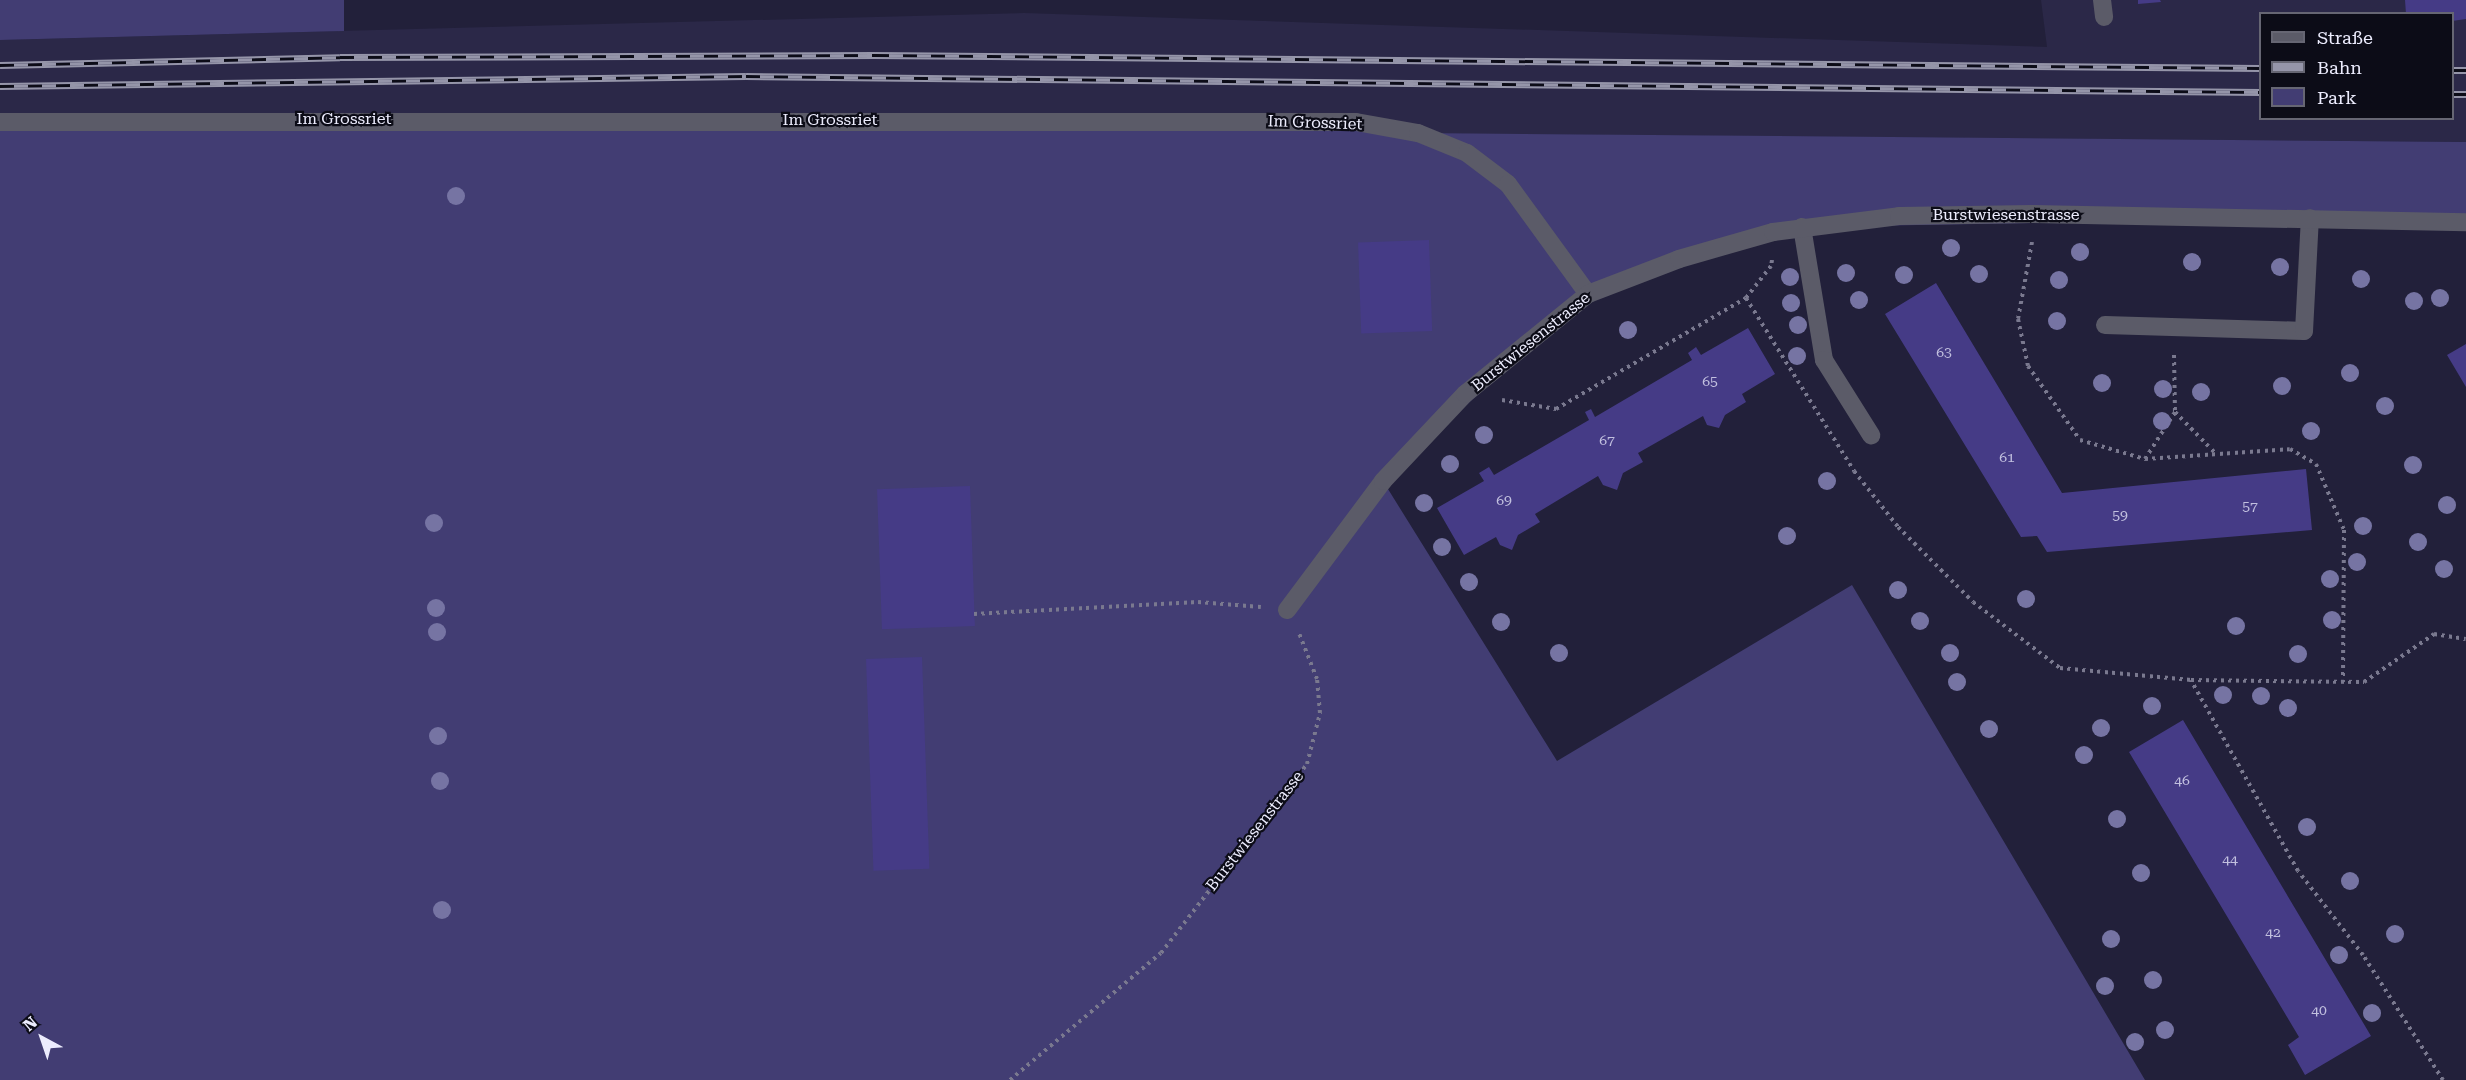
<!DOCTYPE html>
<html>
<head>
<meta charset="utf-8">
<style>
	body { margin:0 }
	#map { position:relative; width:2466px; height:1080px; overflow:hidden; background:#22203a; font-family:"Roboto Serif",serif }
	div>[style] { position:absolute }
	.built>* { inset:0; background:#2b2848 }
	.green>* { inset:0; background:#423d73 }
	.building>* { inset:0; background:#453b86; transform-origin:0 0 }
	.path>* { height:4px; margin-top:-2px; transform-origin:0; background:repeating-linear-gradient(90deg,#7a798f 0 3px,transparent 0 7.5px) }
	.minor>* { height:18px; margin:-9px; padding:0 9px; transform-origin:9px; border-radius:9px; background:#5b5b68 }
	.rail>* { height:7px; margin-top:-3.5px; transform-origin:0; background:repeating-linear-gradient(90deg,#0c0c17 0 14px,#9595a9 0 28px); box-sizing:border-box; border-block:2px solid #9595a9 }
	.trees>* { width:18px; height:18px; margin:-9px; border-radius:50%; background:#7674a3 }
	span { translate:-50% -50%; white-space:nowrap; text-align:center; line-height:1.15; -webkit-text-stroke:4.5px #0c0c17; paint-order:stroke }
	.number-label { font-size:14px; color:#c2c0df }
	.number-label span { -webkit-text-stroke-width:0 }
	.street-label { font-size:16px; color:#ececfd }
	.legend { position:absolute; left:2259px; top:12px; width:195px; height:108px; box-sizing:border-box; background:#0c0c17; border:2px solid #666673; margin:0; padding:8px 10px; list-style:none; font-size:18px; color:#ececfd }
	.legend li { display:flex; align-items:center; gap:12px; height:30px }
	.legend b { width:30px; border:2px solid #666673 }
	.north { position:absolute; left:12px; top:1008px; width:60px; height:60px; -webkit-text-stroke:4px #0c0c17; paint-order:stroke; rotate:320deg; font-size:16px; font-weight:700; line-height:24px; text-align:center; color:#ececfd }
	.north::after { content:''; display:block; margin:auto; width:21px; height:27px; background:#ececfd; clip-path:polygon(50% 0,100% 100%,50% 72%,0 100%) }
</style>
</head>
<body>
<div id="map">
	<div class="built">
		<i style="clip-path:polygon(evenodd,2041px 0,2466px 0,2466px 142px,0 122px,0 40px,1024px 13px,2047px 47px,2041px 0,2260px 14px,2452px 14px,2452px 118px,2260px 118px,2260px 14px)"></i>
	</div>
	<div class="green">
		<i style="clip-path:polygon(0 0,344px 0,344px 31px,0 40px)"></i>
		<i style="clip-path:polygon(0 122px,1356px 122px,1418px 133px,2466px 142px,2466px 222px,2310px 218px,1802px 227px,1588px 294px,1383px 481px,1557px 761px,1852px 585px,2145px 1080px,0 1080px)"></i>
	</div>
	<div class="building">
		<i style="clip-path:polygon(2138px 0,2160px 0,2161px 2px,2138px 4px)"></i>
		<i style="clip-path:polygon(2405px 0,2466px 0,2466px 19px,2452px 21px,2452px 14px,2406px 14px)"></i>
		<i style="left:1429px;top:240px;width:91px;height:71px;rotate:88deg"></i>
		<i style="clip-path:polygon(1936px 283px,2062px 493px,2306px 469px,2312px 530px,2047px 552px,2037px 536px,2021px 537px,1885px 314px)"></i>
		<i style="clip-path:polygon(1748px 328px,1775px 374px,1742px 394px,1746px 402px,1725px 415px,1719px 428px,1707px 425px,1703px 416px,1638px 453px,1643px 462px,1623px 473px,1617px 490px,1603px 485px,1598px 476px,1535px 514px,1540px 522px,1518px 535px,1512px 550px,1500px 545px,1496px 537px,1464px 555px,1437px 508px,1484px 481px,1479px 473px,1489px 467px,1494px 475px,1589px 420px,1585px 412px,1591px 409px,1595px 417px,1692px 360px,1688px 353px,1696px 347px,1701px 355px)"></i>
		<i style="clip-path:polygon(2466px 344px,2466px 387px,2447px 355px)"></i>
		<i style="left:970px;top:486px;width:140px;height:93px;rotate:88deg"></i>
		<i style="left:922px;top:657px;width:212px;height:56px;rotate:88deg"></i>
		<i style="clip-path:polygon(2183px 720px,2371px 1036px,2305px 1075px,2288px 1045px,2299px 1037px,2129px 752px)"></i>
	</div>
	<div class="path">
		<i style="left:2032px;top:242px;width:78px;rotate:100.3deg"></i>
		<i style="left:2018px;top:319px;width:48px;rotate:78deg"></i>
		<i style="left:2028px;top:366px;width:90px;rotate:54.9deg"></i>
		<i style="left:2080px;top:440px;width:68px;rotate:16.3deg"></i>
		<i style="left:2145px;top:459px;width:145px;rotate:-3.9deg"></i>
		<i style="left:2290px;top:449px;width:30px;rotate:30deg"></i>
		<i style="left:2316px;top:464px;width:72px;rotate:67deg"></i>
		<i style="left:2344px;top:530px;width:152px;rotate:90.4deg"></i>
		<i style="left:1772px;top:260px;width:6px;rotate:99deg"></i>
		<i style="left:1771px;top:266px;width:41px;rotate:128deg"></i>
		<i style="left:1746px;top:298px;width:204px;rotate:58deg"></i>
		<i style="left:1854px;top:471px;width:71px;rotate:51.8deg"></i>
		<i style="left:1898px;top:527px;width:106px;rotate:45deg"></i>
		<i style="left:1973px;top:602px;width:109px;rotate:37.2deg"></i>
		<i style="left:2060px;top:668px;width:132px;rotate:5.2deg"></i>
		<i style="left:2174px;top:355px;width:57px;rotate:89deg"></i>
		<i style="left:2175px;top:412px;width:59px;rotate:45.7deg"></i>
		<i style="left:1502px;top:400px;width:55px;rotate:9.5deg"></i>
		<i style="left:1556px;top:409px;width:220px;rotate:-30.3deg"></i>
		<i style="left:2145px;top:459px;width:56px;rotate:-57.4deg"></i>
		<i style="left:974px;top:614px;width:224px;rotate:-3.1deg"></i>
		<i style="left:1198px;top:602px;width:63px;rotate:4.5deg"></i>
		<i style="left:1010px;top:1080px;width:197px;rotate:-40.1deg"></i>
		<i style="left:1161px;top:953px;width:239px;rotate:-52.3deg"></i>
		<i style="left:1307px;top:764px;width:53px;rotate:-75.7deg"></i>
		<i style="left:1320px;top:713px;width:34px;rotate:-95deg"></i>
		<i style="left:1317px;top:679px;width:49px;rotate:-111.4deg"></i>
		<i style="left:2443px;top:1080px;width:148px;rotate:-122.6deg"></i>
		<i style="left:2363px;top:955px;width:106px;rotate:-127.7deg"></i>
		<i style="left:2298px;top:871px;width:219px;rotate:-119.3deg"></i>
		<i style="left:2191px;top:680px;width:173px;rotate:0.7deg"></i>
		<i style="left:2364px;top:682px;width:85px;rotate:-34.4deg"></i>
		<i style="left:2434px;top:634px;width:32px;rotate:9deg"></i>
	</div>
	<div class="minor">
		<i style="left:2102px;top:0;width:17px;rotate:83deg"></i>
		<i style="left:0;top:122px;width:1356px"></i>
		<i style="left:1356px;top:122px;width:63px;rotate:10.1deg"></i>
		<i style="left:1418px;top:133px;width:53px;rotate:22.2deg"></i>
		<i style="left:1467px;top:153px;width:51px;rotate:37.1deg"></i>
		<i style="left:1508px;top:184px;width:136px;rotate:54deg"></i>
		<i style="left:1802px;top:227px;width:135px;rotate:80.6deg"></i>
		<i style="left:1824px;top:360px;width:89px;rotate:57.9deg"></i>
		<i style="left:2105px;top:325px;width:199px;rotate:1.7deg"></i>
		<i style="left:2304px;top:331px;width:113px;rotate:-87deg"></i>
		<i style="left:1287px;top:610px;width:161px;rotate:-53.3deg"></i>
		<i style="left:1383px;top:481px;width:120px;rotate:-46.7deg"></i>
		<i style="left:1465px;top:394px;width:159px;rotate:-39.1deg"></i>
		<i style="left:1588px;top:294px;width:97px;rotate:-21deg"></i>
		<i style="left:1679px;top:259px;width:98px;rotate:-16deg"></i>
		<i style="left:1773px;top:232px;width:127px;rotate:-7.2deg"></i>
		<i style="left:1899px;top:216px;width:134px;rotate:-0.9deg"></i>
		<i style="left:2033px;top:214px;width:433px;rotate:1.1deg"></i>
	</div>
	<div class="rail">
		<i style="left:0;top:65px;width:340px;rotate:-1.3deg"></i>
		<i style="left:340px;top:57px;width:535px;rotate:-0.21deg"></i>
		<i style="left:875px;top:55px;width:1385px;rotate:0.54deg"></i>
		<i style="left:2452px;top:70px;width:14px"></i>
		<i style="left:0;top:86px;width:746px;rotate:-0.77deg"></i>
		<i style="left:746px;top:76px;width:1514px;rotate:0.61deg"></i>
		<i style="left:2452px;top:94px;width:14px"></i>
	</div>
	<div class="trees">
		<i style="left:456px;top:196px"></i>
		<i style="left:1951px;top:248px"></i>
		<i style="left:2080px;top:252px"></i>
		<i style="left:2192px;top:262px"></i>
		<i style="left:2280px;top:267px"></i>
		<i style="left:1846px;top:273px"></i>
		<i style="left:1979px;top:274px"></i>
		<i style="left:1904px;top:275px"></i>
		<i style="left:1790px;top:277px"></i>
		<i style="left:2361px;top:279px"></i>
		<i style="left:2059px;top:280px"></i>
		<i style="left:2440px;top:298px"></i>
		<i style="left:1859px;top:300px"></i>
		<i style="left:2414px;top:301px"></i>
		<i style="left:1791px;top:303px"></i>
		<i style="left:2057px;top:321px"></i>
		<i style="left:1798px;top:325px"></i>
		<i style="left:1628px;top:330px"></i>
		<i style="left:1797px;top:356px"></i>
		<i style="left:2350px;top:373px"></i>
		<i style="left:2102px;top:383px"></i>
		<i style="left:2282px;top:386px"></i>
		<i style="left:2163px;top:389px"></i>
		<i style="left:2201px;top:392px"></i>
		<i style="left:2385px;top:406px"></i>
		<i style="left:2162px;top:421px"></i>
		<i style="left:2311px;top:431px"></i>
		<i style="left:1484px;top:435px"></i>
		<i style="left:1450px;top:464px"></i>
		<i style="left:2413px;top:465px"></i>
		<i style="left:1827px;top:481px"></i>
		<i style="left:1424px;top:503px"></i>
		<i style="left:2447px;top:505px"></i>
		<i style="left:434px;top:523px"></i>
		<i style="left:2363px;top:526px"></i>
		<i style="left:1787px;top:536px"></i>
		<i style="left:2418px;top:542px"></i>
		<i style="left:1442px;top:547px"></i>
		<i style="left:2357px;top:562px"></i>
		<i style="left:2444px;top:569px"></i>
		<i style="left:2330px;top:579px"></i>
		<i style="left:1469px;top:582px"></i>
		<i style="left:1898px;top:590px"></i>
		<i style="left:2026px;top:599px"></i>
		<i style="left:436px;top:608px"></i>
		<i style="left:2332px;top:620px"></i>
		<i style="left:1920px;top:621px"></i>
		<i style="left:1501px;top:622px"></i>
		<i style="left:2236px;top:626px"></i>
		<i style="left:437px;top:632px"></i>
		<i style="left:1559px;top:653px"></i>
		<i style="left:1950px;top:653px"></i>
		<i style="left:2298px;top:654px"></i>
		<i style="left:1957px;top:682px"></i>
		<i style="left:2223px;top:695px"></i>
		<i style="left:2261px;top:696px"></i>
		<i style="left:2152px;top:706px"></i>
		<i style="left:2288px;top:708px"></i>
		<i style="left:2101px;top:728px"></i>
		<i style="left:1989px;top:729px"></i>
		<i style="left:438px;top:736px"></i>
		<i style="left:2084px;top:755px"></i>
		<i style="left:440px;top:781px"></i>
		<i style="left:2117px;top:819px"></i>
		<i style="left:2307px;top:827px"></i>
		<i style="left:2141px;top:873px"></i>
		<i style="left:2350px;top:881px"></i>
		<i style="left:442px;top:910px"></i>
		<i style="left:2395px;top:934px"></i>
		<i style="left:2111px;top:939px"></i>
		<i style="left:2339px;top:955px"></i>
		<i style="left:2153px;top:980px"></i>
		<i style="left:2105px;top:986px"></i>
		<i style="left:2372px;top:1013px"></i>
		<i style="left:2165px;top:1030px"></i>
		<i style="left:2135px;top:1042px"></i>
	</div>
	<div class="number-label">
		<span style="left:1944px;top:352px">63</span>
		<span style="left:1710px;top:381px">65</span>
		<span style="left:1607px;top:440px">67</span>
		<span style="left:2007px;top:457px">61</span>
		<span style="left:1504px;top:500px">69</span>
		<span style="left:2250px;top:506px">57</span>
		<span style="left:2120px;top:515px">59</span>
		<span style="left:2182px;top:780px">46</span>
		<span style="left:2230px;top:859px">44</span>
		<span style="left:2273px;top:932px">42</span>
		<span style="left:2319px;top:1010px">40</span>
	</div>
	<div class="street-label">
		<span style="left:344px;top:119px">Im Grossriet</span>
		<span style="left:830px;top:120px">Im Grossriet</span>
		<span style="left:1315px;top:123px;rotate:2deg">Im Grossriet</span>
		<span style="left:2006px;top:215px">Burstwiesenstrasse</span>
		<span style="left:1531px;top:342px;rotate:-39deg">Burstwiesenstrasse</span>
		<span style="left:1255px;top:831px;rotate:-52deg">Burstwiesenstrasse</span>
	</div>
	<ul class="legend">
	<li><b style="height:8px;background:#5b5b68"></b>Straße</li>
	<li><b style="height:8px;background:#9595a9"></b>Bahn</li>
	<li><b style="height:16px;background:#423d73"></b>Park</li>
	</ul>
	<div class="north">N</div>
</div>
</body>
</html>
